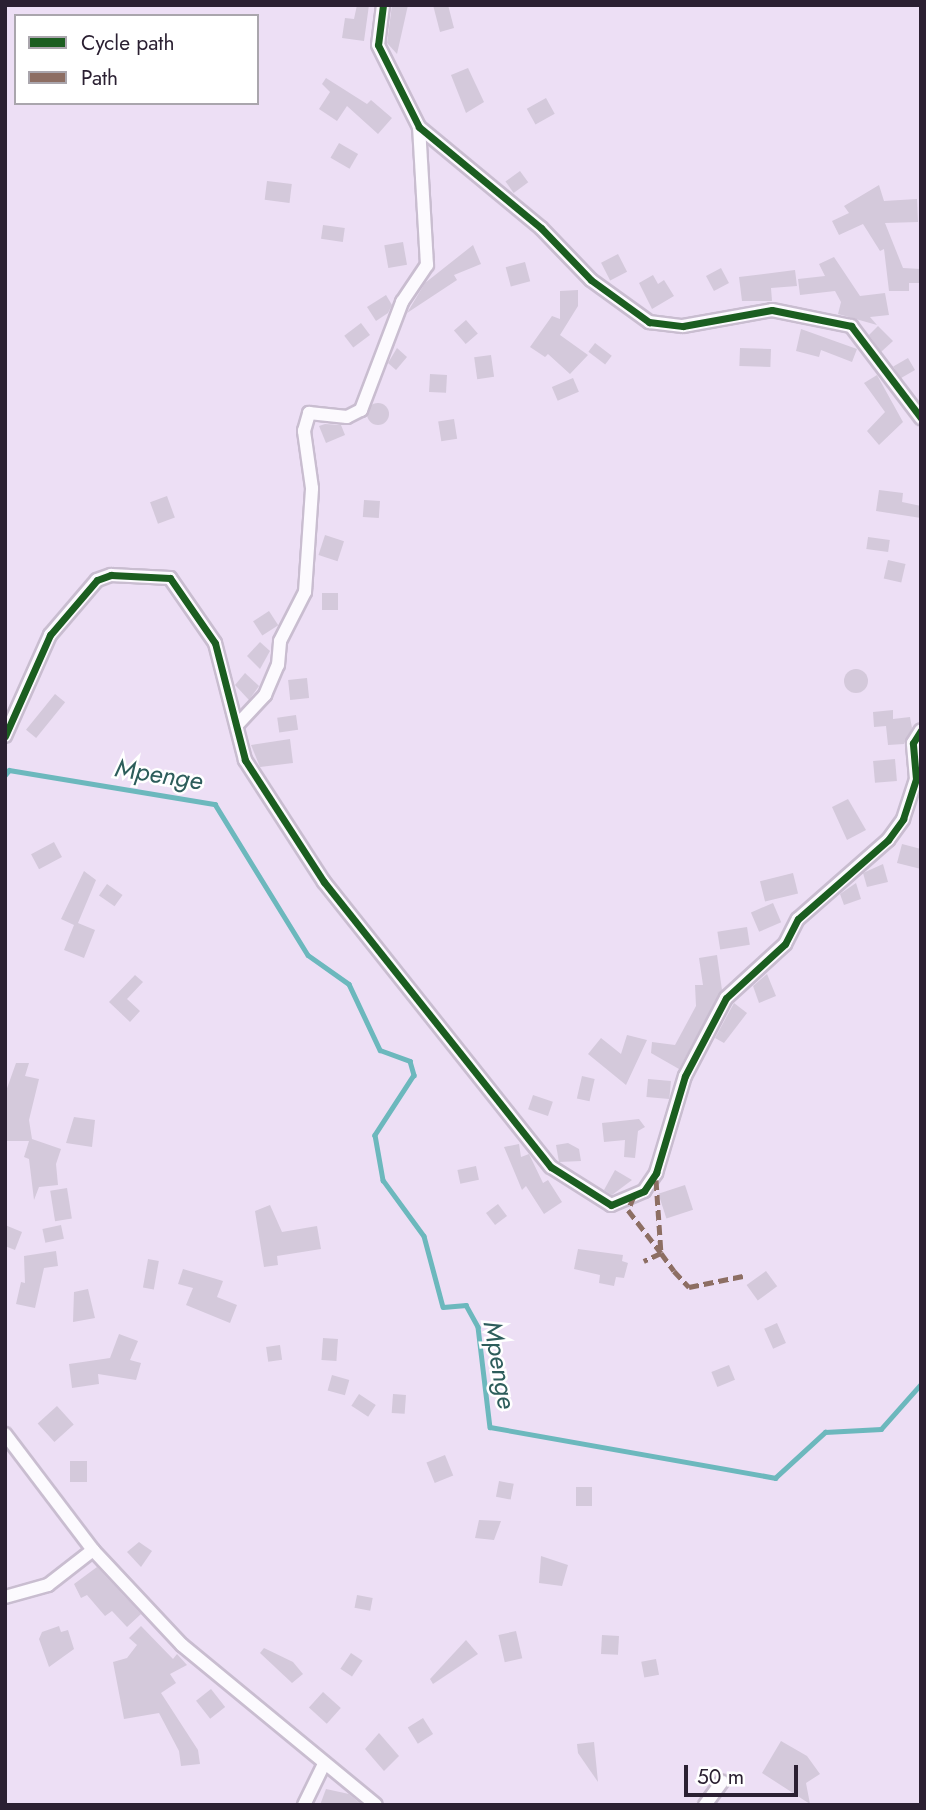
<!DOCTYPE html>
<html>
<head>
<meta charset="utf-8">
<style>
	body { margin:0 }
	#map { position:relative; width:926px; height:1810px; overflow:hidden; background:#eddff5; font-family:Jost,sans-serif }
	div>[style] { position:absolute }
	.stream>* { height:4.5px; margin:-2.25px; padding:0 2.25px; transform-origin:2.25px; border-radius:2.25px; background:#6cb8bd }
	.building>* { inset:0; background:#d4c9db; transform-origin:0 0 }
	.round { border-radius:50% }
	.roads { filter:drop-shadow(2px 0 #c9bdd0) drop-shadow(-2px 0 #c9bdd0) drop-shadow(0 2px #c9bdd0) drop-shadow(0 -2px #c9bdd0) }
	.minor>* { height:12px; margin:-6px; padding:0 6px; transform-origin:6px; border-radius:6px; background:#fcfafe }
	.quiet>* { height:5px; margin-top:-2.5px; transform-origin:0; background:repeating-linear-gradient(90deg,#8d6e63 0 10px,transparent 0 15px) }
	.cycleway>* { height:7px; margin:-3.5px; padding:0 3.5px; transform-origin:3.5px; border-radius:3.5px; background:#1b5e20 }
	span { translate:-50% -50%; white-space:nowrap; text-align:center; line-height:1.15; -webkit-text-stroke:5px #fff; paint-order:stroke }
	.water-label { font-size:26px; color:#2d5d5b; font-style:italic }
	.frame { position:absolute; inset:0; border:7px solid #2b2032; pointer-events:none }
	.legend { position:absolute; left:14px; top:14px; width:245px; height:91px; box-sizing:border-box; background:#fff; border:2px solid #aaa6ad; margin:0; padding:9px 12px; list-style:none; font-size:21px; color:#2b2032 }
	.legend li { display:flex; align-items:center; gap:14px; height:35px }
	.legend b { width:35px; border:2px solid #aaa6ad }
	.scale { position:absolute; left:684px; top:1765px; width:114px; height:32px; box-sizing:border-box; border:4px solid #2b2032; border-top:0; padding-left:9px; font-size:21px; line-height:24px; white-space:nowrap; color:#2b2032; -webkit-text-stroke:5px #fff; paint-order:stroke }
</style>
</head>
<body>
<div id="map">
	<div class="stream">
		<i style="left:5px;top:775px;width:6px;rotate:-51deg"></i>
		<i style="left:9px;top:770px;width:209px;rotate:9.4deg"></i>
		<i style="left:215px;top:804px;width:177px;rotate:58.4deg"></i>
		<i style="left:308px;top:955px;width:50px;rotate:35.3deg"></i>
		<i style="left:349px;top:984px;width:73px;rotate:64.8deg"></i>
		<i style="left:380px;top:1050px;width:32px;rotate:20deg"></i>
		<i style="left:410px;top:1061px;width:15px;rotate:74deg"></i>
		<i style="left:414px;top:1075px;width:72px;rotate:123deg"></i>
		<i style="left:375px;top:1135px;width:46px;rotate:79.9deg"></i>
		<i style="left:383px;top:1180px;width:69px;rotate:53.8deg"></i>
		<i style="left:424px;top:1236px;width:73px;rotate:75deg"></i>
		<i style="left:443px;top:1307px;width:23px;rotate:-5deg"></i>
		<i style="left:466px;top:1305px;width:25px;rotate:61deg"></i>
		<i style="left:478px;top:1327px;width:101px;rotate:83.2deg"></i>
		<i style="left:490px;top:1427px;width:290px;rotate:10.1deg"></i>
		<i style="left:775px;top:1478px;width:68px;rotate:-42.6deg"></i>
		<i style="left:825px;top:1432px;width:56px;rotate:-3.1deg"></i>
		<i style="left:881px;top:1429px;width:60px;rotate:-48.4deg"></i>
	</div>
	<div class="building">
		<i style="clip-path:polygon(357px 5px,369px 5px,364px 41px,342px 38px,345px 18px,354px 19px)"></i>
		<i style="clip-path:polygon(392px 5px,408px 5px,397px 54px,387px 43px)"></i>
		<i style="clip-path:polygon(433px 5px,448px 5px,454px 28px,440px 32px)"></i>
		<i style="clip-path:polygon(468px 68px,484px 102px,466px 113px,451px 75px)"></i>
		<i style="clip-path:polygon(326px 78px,367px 104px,371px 100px,392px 118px,378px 134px,347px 106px,337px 121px,319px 109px,330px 92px,322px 84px)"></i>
		<i style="left:546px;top:98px;width:18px;height:22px;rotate:61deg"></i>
		<i style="left:339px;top:143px;width:22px;height:17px;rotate:30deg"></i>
		<i style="left:520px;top:171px;width:14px;height:18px;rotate:54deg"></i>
		<i style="left:267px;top:181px;width:25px;height:19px;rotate:7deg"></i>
		<i style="clip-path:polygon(879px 185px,884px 201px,917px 199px,918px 222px,885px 223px,903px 268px,921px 269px,921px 283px,909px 283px,909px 291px,889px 291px,884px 249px,880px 251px,863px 224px,839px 235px,832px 221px,849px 213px,844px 206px)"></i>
		<i style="left:323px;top:225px;width:22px;height:14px;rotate:8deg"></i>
		<i style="left:403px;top:242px;width:23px;height:19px;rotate:80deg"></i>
		<i style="clip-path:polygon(473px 245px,481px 264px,454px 275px,457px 280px,407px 313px,425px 283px)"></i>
		<i style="left:618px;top:254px;width:20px;height:19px;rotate:63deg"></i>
		<i style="clip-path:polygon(834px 257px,860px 296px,885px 293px,889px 315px,870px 317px,877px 325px,838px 314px,841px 302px,835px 291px,800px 295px,798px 279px,825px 276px,819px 264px)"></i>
		<i style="left:525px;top:262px;width:20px;height:20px;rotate:75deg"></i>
		<i style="left:721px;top:268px;width:17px;height:17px;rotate:62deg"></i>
		<i style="clip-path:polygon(795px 270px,797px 286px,771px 288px,772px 301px,742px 301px,739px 277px)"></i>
		<i style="clip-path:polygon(653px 275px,658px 284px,664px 280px,674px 296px,652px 309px,639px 283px)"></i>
		<i style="clip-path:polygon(578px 290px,578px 306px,560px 335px,588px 355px,570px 374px,548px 354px,545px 357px,530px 347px,552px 316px,560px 319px,560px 291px)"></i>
		<i style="clip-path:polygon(386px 295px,392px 305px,388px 313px,376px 321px,367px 307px)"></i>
		<i style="left:466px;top:320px;width:18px;height:16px;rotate:49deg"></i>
		<i style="left:361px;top:323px;width:15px;height:21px;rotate:53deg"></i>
		<i style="clip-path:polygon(878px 326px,893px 341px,881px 352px,869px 335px)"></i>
		<i style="clip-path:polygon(801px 329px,857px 349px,852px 362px,821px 350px,819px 357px,796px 351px)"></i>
		<i style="left:595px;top:343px;width:21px;height:11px;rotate:37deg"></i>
		<i style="clip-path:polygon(397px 348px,407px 357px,396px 370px,388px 363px)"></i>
		<i style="left:740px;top:348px;width:31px;height:18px;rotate:2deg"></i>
		<i style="left:491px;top:355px;width:22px;height:17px;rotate:82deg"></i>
		<i style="left:908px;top:358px;width:14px;height:17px;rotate:60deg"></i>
		<i style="left:430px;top:374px;width:17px;height:18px;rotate:3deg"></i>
		<i style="clip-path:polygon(877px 375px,903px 422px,879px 445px,867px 431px,885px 412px,864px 383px)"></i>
		<i style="left:573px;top:378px;width:15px;height:23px;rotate:67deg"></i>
		<i class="round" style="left:367px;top:403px;width:22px;height:22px"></i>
		<i style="left:454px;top:419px;width:20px;height:16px;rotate:81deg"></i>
		<i style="clip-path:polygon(325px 424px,341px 425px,345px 435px,326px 443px,319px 426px)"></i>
		<i style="clip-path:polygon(879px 490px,903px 493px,902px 502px,921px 506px,921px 518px,876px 511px)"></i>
		<i style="left:167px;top:496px;width:23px;height:18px;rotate:70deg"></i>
		<i style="left:364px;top:500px;width:16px;height:17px;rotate:4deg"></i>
		<i style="left:325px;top:535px;width:20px;height:21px;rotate:18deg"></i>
		<i style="left:868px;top:537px;width:22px;height:12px;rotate:8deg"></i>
		<i style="left:888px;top:560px;width:18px;height:19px;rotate:13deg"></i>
		<i style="left:322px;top:593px;width:16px;height:17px"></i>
		<i style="left:269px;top:611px;width:17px;height:19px;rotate:57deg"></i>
		<i style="clip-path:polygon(260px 642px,270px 651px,260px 669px,247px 656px)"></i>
		<i class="round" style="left:844px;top:669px;width:24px;height:24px"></i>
		<i style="clip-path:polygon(245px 673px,259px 686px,249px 700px,235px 685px)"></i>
		<i style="left:307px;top:678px;width:20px;height:19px;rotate:84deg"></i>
		<i style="left:55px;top:694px;width:13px;height:46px;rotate:39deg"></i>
		<i style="clip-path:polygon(893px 710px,893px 719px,910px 717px,912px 728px,904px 744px,888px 745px,886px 726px,874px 727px,873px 712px)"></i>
		<i style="left:296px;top:715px;width:15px;height:19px;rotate:82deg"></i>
		<i style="clip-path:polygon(290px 739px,293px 763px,260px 767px,251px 745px)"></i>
		<i style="left:895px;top:759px;width:22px;height:22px;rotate:85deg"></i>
		<i style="clip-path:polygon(848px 799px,866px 830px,847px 840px,832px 807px)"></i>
		<i style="left:54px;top:842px;width:17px;height:26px;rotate:62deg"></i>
		<i style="clip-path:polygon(902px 844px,921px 849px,921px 869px,897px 863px)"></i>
		<i style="clip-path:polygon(883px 864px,888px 882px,867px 887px,863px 873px)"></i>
		<i style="clip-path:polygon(84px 871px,96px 880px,78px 923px,95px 930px,84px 958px,64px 950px,74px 925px,61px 919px)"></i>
		<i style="left:793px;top:873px;width:21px;height:34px;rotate:76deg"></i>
		<i style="clip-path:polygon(856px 883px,861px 899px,844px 905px,840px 894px)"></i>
		<i style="left:107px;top:884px;width:19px;height:14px;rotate:35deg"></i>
		<i style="left:773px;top:903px;width:21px;height:24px;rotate:67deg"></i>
		<i style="left:747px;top:927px;width:18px;height:30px;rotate:81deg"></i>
		<i style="clip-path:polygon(717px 955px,722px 990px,679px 1069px,651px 1053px,652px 1042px,675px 1045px,696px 1006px,695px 985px,703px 985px,699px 958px)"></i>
		<i style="clip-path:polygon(767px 974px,776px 996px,759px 1003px,753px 986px)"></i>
		<i style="clip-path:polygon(135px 975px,143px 982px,127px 999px,140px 1011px,130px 1022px,109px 1002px)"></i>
		<i style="clip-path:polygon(734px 1003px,747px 1013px,724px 1043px,715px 1038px)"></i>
		<i style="clip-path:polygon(627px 1035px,647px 1040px,626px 1085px,588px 1054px,601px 1038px,621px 1054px)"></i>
		<i style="clip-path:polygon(16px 1063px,29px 1063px,25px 1076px,39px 1079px,29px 1120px,32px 1139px,61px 1149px,56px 1164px,58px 1185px,39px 1187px,34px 1200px,29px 1159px,24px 1157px,29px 1141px,6px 1141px,5px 1094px)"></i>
		<i style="left:582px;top:1076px;width:13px;height:23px;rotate:13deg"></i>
		<i style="left:648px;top:1079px;width:23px;height:18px;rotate:5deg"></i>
		<i style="left:533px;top:1095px;width:21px;height:15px;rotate:19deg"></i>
		<i style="clip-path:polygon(74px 1117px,95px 1120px,92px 1147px,66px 1143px)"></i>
		<i style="clip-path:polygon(639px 1119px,645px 1127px,638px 1131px,635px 1158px,624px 1157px,625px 1140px,604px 1142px,602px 1123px)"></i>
		<i style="clip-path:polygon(568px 1143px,579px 1149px,581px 1161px,559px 1162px,556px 1145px)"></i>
		<i style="clip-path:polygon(519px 1144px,521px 1157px,529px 1154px,543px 1183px,548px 1180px,562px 1202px,544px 1214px,526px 1186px,522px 1190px,504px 1147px)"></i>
		<i style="left:476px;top:1166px;width:14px;height:19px;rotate:78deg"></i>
		<i style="clip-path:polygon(615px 1170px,632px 1180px,612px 1195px,604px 1190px)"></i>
		<i style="left:685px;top:1185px;width:26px;height:28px;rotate:72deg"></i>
		<i style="left:67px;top:1188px;width:31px;height:17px;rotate:81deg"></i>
		<i style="left:498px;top:1204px;width:15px;height:15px;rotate:53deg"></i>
		<i style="clip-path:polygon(270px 1205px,282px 1232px,317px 1226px,321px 1249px,277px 1256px,278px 1265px,264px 1267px,255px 1211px)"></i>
		<i style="clip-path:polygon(5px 1225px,22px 1232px,15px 1250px,5px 1246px)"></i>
		<i style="left:61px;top:1225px;width:14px;height:19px;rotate:78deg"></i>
		<i style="clip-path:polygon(578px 1249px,623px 1255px,622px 1261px,628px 1263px,624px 1278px,616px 1277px,614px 1286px,599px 1283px,600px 1275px,574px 1269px)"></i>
		<i style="clip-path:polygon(56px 1251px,58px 1266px,44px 1268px,35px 1308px,16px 1304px,21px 1282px,25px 1283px,24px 1256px)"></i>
		<i style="left:148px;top:1259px;width:11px;height:29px;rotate:10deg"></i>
		<i style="clip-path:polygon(183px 1269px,223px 1281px,217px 1297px,237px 1305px,230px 1323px,186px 1305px,193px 1288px,178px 1284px)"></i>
		<i style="left:766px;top:1271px;width:19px;height:24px;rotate:54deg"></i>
		<i style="clip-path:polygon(88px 1289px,95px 1318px,73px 1322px,74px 1292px)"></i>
		<i style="left:777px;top:1323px;width:22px;height:14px;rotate:66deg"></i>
		<i style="clip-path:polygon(119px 1334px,138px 1341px,130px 1360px,141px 1363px,136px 1380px,98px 1374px,99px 1384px,72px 1388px,69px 1364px,110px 1358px)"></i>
		<i style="left:323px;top:1338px;width:15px;height:22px;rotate:4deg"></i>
		<i style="left:280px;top:1345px;width:15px;height:14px;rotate:82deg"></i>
		<i style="left:729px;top:1365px;width:16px;height:19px;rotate:68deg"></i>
		<i style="left:332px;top:1375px;width:18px;height:16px;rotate:16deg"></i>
		<i style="left:359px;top:1394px;width:20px;height:14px;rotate:33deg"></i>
		<i style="left:393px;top:1394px;width:13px;height:19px;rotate:4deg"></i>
		<i style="left:57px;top:1406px;width:25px;height:26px;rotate:48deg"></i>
		<i style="left:445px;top:1455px;width:22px;height:20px;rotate:68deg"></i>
		<i style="left:70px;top:1461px;width:17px;height:21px"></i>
		<i style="left:499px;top:1481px;width:15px;height:16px;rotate:11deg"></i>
		<i style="left:576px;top:1487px;width:16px;height:19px"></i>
		<i style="clip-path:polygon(479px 1520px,501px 1521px,494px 1540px,475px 1538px)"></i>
		<i style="clip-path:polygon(139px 1542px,152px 1551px,141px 1567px,127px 1552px)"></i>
		<i style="clip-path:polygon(541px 1556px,568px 1565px,562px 1586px,539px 1583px)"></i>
		<i style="clip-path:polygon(97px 1567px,141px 1614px,127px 1627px,112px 1611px,105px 1616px,87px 1595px,81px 1598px,74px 1584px)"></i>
		<i style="left:357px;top:1595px;width:16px;height:13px;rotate:11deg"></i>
		<i style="clip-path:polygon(59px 1626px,61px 1632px,68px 1630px,74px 1649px,49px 1667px,39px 1639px,42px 1632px)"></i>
		<i style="clip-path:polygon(141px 1626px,173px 1659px,177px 1654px,187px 1665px,170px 1674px,176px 1683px,161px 1693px,198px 1750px,200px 1764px,181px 1766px,179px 1751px,159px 1713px,124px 1719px,113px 1662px,127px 1658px,137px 1645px,129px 1638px)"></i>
		<i style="left:516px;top:1631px;width:28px;height:18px;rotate:77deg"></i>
		<i style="left:602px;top:1635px;width:17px;height:19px;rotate:3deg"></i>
		<i style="clip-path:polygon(466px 1640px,478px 1654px,433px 1684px,430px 1679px)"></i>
		<i style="clip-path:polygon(264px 1648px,293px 1662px,303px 1674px,292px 1683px,260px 1653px)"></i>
		<i style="left:351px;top:1653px;width:14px;height:19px;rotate:34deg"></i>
		<i style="left:656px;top:1659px;width:16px;height:15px;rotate:79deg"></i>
		<i style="left:211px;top:1689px;width:23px;height:19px;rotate:52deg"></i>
		<i style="left:323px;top:1692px;width:24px;height:21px;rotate:42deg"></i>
		<i style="left:423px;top:1718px;width:19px;height:18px;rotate:58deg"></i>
		<i style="clip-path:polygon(379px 1733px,399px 1756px,384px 1771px,365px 1749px)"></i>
		<i style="clip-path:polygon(781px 1741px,807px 1756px,820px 1774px,806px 1783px,810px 1804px,762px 1773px)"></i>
		<i style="clip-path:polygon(594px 1742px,598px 1782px,578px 1753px,577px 1744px)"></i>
		<i style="clip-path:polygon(326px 1789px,349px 1794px,362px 1805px,320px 1805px)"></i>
	</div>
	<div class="roads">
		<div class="minor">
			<i style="left:383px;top:5px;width:40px;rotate:97.1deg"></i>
			<i style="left:378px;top:45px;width:92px;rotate:63.4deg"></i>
			<i style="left:419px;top:127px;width:158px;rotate:39.6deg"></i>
			<i style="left:541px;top:228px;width:72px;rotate:46.1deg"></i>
			<i style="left:591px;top:280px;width:72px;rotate:35.9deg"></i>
			<i style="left:649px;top:322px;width:34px;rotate:7deg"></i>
			<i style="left:683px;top:326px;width:90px;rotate:-10.2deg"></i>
			<i style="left:772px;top:310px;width:81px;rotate:11.4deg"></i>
			<i style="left:851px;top:326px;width:116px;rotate:52.7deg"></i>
			<i style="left:238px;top:724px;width:40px;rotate:-47deg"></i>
			<i style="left:265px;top:695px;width:33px;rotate:-67deg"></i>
			<i style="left:278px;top:665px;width:24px;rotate:-85deg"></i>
			<i style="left:280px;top:641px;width:55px;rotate:-63deg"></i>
			<i style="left:305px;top:592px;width:104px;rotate:-86.1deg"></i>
			<i style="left:312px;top:488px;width:58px;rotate:-98deg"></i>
			<i style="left:304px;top:431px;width:19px;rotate:-74deg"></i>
			<i style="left:309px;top:413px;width:38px;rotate:6deg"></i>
			<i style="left:347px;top:417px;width:16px;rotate:-27deg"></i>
			<i style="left:361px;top:410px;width:116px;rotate:-69.2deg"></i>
			<i style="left:402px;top:302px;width:45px;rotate:-56deg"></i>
			<i style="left:427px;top:265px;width:138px;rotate:-93.3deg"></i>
			<i style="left:5px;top:736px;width:111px;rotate:-66deg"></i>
			<i style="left:50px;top:635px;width:72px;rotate:-49.5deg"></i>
			<i style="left:97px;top:580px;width:15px;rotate:-20deg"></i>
			<i style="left:111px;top:575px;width:59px;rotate:2.9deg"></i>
			<i style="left:170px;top:578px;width:79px;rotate:55.3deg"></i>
			<i style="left:215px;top:643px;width:121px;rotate:75.6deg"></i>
			<i style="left:245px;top:760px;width:145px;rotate:57.1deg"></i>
			<i style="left:324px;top:882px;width:364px;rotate:51.5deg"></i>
			<i style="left:551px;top:1167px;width:71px;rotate:32.3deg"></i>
			<i style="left:611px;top:1205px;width:36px;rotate:-23deg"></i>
			<i style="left:644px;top:1191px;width:22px;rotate:-56deg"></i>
			<i style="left:656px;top:1173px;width:101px;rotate:-73.4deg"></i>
			<i style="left:685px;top:1076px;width:88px;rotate:-62.3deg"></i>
			<i style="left:726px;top:998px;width:80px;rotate:-42.5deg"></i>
			<i style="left:785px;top:944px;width:28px;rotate:-63deg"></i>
			<i style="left:798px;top:919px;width:120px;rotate:-41.3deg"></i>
			<i style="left:888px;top:840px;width:26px;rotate:-54deg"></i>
			<i style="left:903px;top:819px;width:42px;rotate:-72deg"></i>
			<i style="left:916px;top:779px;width:36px;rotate:-95deg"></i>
			<i style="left:913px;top:743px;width:15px;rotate:-58deg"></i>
			<i style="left:5px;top:1434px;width:146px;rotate:52.8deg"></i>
			<i style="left:93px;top:1550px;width:130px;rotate:46.9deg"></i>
			<i style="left:182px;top:1645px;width:251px;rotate:39.5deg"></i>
			<i style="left:5px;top:1597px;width:45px;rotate:-15.6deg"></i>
			<i style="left:48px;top:1585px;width:57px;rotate:-37.9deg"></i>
			<i style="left:304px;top:1805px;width:46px;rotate:-64deg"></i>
			<i style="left:705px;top:1805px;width:29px;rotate:-54deg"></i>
		</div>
	</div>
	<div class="quiet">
		<i style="left:656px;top:1180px;width:73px;rotate:86.1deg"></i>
		<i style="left:661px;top:1253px;width:22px;rotate:54deg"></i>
		<i style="left:674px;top:1271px;width:22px;rotate:47deg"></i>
		<i style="left:689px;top:1287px;width:55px;rotate:-11.5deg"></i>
		<i style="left:634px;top:1196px;width:15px;rotate:113deg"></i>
		<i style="left:628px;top:1210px;width:54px;rotate:52.5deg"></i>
		<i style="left:661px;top:1253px;width:19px;rotate:155deg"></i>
	</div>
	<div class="cycleway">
		<i style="left:383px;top:5px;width:40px;rotate:97.1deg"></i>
		<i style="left:378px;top:45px;width:92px;rotate:63.4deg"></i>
		<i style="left:419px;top:127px;width:158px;rotate:39.6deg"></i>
		<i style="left:541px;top:228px;width:72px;rotate:46.1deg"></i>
		<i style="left:591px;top:280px;width:72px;rotate:35.9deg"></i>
		<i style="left:649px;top:322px;width:34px;rotate:7deg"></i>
		<i style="left:683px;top:326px;width:90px;rotate:-10.2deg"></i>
		<i style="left:772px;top:310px;width:81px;rotate:11.4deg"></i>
		<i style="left:851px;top:326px;width:116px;rotate:52.7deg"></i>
		<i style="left:5px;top:736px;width:111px;rotate:-66deg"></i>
		<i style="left:50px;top:635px;width:72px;rotate:-49.5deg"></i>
		<i style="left:97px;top:580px;width:15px;rotate:-20deg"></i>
		<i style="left:111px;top:575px;width:59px;rotate:2.9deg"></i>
		<i style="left:170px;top:578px;width:79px;rotate:55.3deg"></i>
		<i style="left:215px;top:643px;width:121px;rotate:75.6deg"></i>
		<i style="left:245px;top:760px;width:145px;rotate:57.1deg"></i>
		<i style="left:324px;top:882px;width:364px;rotate:51.5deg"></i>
		<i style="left:551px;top:1167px;width:71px;rotate:32.3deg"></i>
		<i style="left:611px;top:1205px;width:36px;rotate:-23deg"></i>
		<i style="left:644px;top:1191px;width:22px;rotate:-56deg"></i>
		<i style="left:656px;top:1173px;width:101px;rotate:-73.4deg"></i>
		<i style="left:685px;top:1076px;width:88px;rotate:-62.3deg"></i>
		<i style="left:726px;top:998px;width:80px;rotate:-42.5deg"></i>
		<i style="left:785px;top:944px;width:28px;rotate:-63deg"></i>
		<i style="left:798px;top:919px;width:120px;rotate:-41.3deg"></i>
		<i style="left:888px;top:840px;width:26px;rotate:-54deg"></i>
		<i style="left:903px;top:819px;width:42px;rotate:-72deg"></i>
		<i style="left:916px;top:779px;width:36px;rotate:-95deg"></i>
		<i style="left:913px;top:743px;width:15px;rotate:-58deg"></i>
	</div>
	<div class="water-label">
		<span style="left:159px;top:775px;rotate:9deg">Mpenge</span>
		<span style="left:499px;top:1365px;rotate:80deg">Mpenge</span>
	</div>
	<div class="frame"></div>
	<ul class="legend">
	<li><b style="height:9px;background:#1b5e20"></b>Cycle path</li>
	<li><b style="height:9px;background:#8d6e63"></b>Path</li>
	</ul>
	<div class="scale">50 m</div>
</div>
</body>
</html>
